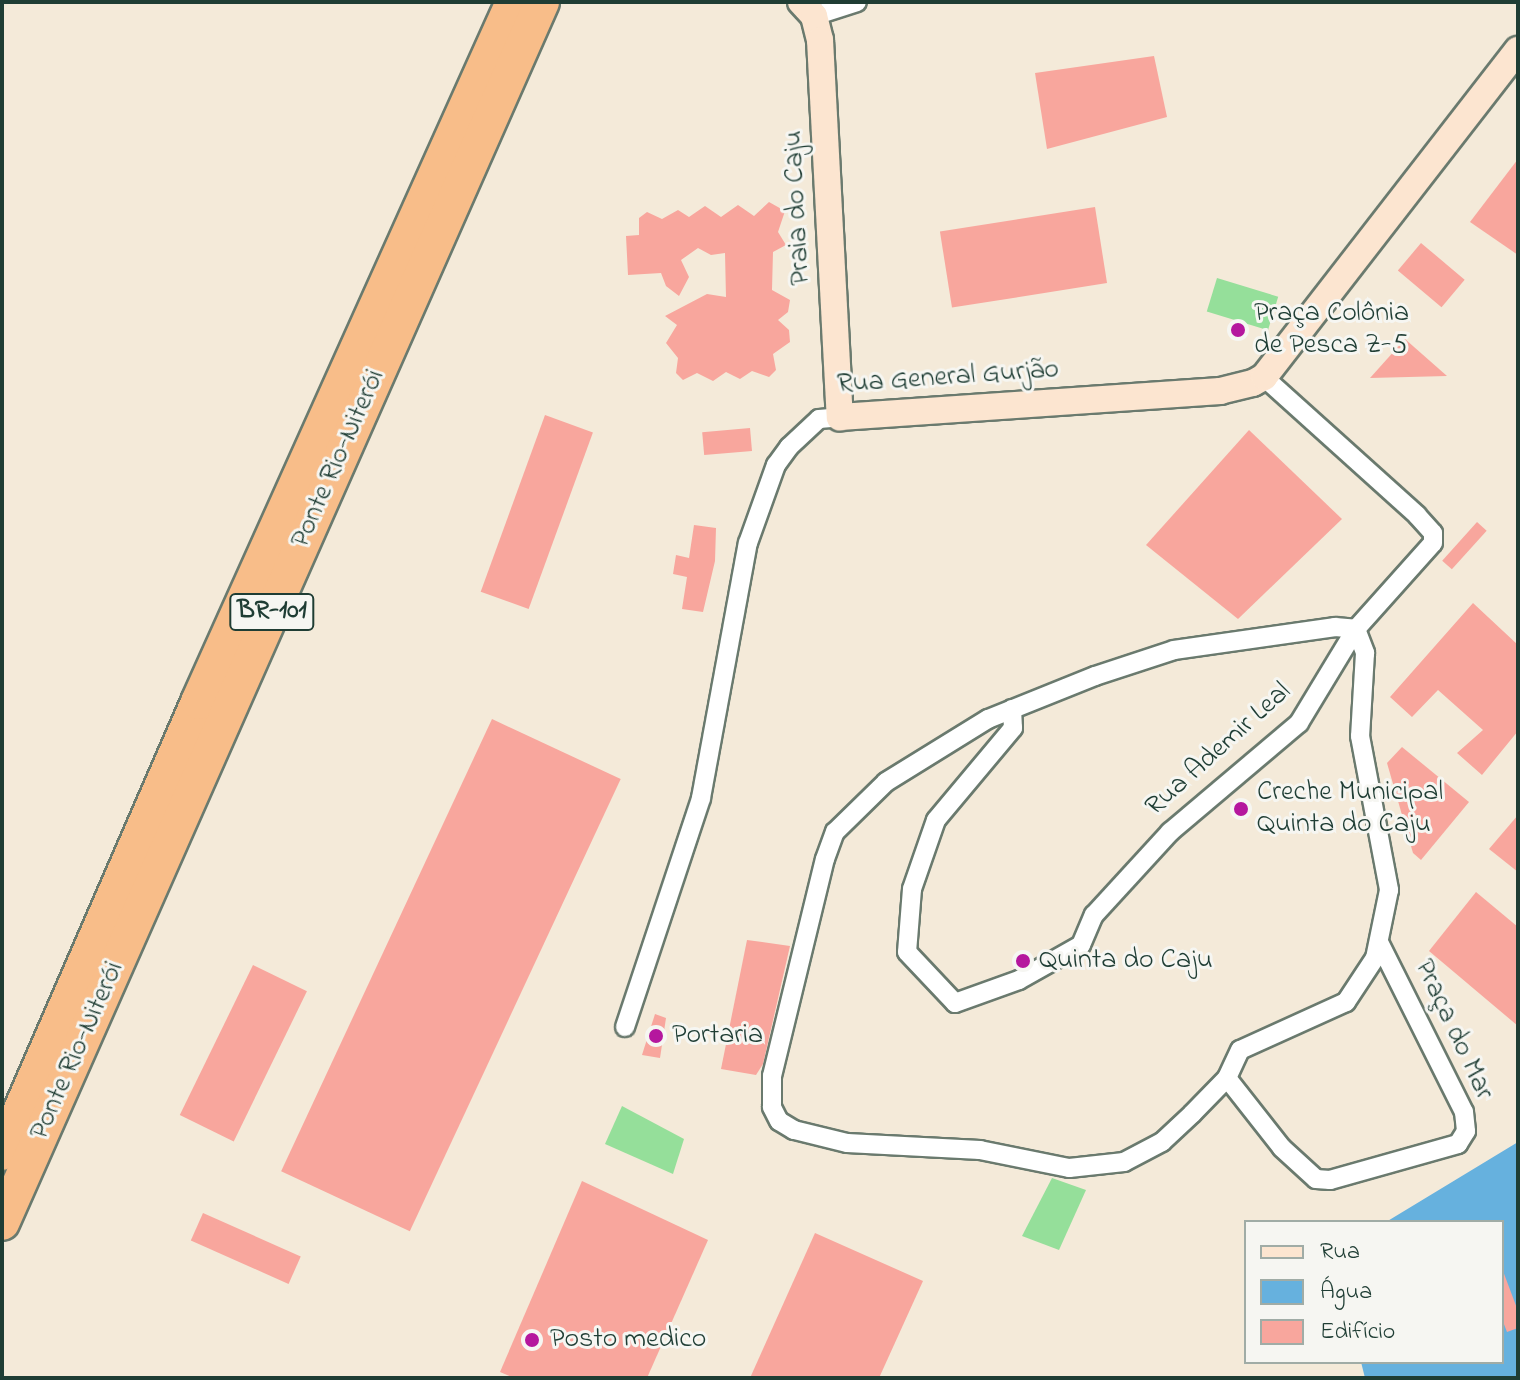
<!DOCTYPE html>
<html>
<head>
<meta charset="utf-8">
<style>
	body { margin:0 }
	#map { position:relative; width:1520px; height:1380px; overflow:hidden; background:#f4ead9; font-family:"Indie Flower",sans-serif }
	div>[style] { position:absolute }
	.green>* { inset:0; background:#95df9a; transform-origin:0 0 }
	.water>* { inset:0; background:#66b1de }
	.building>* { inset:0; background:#f8a69d; transform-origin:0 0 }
	.roads { filter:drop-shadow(2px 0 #6a7a6e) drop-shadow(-2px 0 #6a7a6e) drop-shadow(0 2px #6a7a6e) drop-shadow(0 -2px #6a7a6e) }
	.street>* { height:18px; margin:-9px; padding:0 9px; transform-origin:9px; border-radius:9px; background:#fff }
	.secondary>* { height:26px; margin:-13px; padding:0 13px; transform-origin:13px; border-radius:13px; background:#fce5d0 }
	.highway>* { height:34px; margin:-17px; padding:0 17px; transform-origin:17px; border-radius:17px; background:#f8bd89 }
	.dots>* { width:22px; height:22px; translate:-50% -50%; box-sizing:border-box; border:4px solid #f6f6f2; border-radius:50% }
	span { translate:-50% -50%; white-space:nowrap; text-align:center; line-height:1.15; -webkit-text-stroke:6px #f6f6f2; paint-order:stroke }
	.shield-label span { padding:2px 6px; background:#f6f6f2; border:2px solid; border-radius:6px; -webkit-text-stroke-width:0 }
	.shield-label { font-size:26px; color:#1f3d34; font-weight:700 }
	.street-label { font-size:28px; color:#1f3d34 }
	.poi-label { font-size:28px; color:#1f3d34 }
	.left { translate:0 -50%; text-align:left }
	.frame { position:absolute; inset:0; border:4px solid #1f3d34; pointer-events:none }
	.legend { position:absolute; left:1244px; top:1220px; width:260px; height:144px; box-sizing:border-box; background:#f6f6f2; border:2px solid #a0aca6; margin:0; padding:10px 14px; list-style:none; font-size:24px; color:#1f3d34 }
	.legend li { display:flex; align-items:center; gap:16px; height:40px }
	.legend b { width:40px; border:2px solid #a0aca6 }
</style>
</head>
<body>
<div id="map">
	<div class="green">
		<i style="left:1217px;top:278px;width:64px;height:35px;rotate:17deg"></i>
		<i style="clip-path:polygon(622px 1106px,684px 1139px,673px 1174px,605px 1144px)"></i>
		<i style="clip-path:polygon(1052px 1178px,1086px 1190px,1059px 1250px,1022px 1236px)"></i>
	</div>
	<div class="water">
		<i style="clip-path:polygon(1518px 1142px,1518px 1378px,1365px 1378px,1361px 1362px,1502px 1362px,1502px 1222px,1386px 1222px)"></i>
	</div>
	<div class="building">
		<i style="clip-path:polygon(1154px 56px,1167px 117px,1047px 149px,1035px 73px)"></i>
		<i style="clip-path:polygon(1518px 159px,1518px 255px,1470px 222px)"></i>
		<i style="clip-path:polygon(769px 202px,785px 211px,778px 232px,786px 245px,773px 252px,772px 290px,790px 300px,788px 312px,778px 320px,789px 330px,790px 342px,773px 354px,776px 370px,769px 377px,752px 371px,740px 379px,726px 372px,713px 381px,697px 373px,683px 380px,676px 373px,678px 358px,666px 343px,677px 325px,665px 316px,707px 294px,726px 297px,725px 253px,711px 255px,698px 248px,681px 260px,689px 277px,679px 296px,666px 286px,661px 273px,628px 275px,626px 236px,639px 235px,639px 218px,647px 212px,662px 219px,678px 210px,689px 217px,705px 206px,721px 217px,738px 205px,754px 216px)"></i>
		<i style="left:1095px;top:207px;width:77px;height:157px;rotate:81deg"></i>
		<i style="left:1421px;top:243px;width:57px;height:36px;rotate:40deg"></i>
		<i style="clip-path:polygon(1405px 339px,1447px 376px,1370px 378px)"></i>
		<i style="left:545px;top:415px;width:51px;height:188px;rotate:20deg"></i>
		<i style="left:750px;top:428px;width:23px;height:48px;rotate:85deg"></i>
		<i style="clip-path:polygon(1249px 430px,1342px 519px,1238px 619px,1146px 545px)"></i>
		<i style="left:1477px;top:522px;width:13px;height:52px;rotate:42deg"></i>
		<i style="clip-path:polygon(694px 525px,716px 528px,715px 561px,703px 612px,682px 609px,687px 577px,673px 574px,676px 555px,689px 558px)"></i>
		<i style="clip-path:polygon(1473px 603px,1518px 645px,1518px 731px,1482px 775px,1457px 753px,1483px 730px,1438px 690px,1412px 717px,1390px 697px)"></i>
		<i style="left:492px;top:719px;width:142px;height:499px;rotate:25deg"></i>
		<i style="clip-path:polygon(1402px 747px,1469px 802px,1421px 860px,1413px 853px,1387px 763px)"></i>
		<i style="clip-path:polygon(1518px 815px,1518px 872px,1489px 849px)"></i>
		<i style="clip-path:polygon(1476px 892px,1518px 927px,1518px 1026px,1429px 951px)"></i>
		<i style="clip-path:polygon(747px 940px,790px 946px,763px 1064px,756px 1075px,721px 1069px)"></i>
		<i style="left:253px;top:965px;width:60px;height:167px;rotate:26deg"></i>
		<i style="clip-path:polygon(655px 1014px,666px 1018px,660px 1058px,642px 1055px)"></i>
		<i style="clip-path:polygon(582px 1181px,708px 1240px,647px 1378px,514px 1378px,500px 1372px)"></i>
		<i style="left:203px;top:1213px;width:107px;height:30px;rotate:24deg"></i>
		<i style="clip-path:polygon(815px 1233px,923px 1281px,879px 1378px,750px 1378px)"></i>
		<i style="clip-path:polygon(1503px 1271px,1518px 1311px,1518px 1328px,1507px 1332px,1502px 1319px)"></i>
	</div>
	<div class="roads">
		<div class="street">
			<i style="left:814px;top:16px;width:45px;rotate:-18deg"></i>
			<i style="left:1335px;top:627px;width:21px;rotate:5deg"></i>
			<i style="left:1356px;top:629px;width:26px;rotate:69deg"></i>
			<i style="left:1365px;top:653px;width:83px;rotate:93.4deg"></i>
			<i style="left:1360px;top:736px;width:157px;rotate:79.3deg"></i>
			<i style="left:1389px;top:890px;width:69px;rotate:101.6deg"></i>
			<i style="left:1375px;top:958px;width:53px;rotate:123.4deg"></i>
			<i style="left:1346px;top:1002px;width:116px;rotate:155.6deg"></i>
			<i style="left:1240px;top:1050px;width:31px;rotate:115deg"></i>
			<i style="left:1227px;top:1078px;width:50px;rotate:134.2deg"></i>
			<i style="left:1192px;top:1114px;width:41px;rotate:137deg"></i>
			<i style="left:1162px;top:1142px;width:43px;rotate:152.2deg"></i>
			<i style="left:1124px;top:1162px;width:55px;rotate:173.8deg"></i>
			<i style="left:1069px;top:1168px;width:91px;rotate:-168.6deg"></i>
			<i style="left:980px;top:1150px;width:133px;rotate:-177deg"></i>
			<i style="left:847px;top:1143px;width:55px;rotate:-166.2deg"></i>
			<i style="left:794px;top:1130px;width:17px;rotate:-149deg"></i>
			<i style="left:779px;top:1121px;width:16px;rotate:-117deg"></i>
			<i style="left:772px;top:1107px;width:31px;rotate:-90deg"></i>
			<i style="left:772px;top:1076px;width:223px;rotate:-76.3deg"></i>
			<i style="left:825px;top:859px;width:29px;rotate:-70deg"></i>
			<i style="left:835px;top:832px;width:71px;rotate:-44.4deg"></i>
			<i style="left:886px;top:782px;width:120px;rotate:-31.7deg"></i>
			<i style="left:988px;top:719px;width:115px;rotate:-21.9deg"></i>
			<i style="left:1095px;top:676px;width:83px;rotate:-18.2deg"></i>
			<i style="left:1174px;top:650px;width:163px;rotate:-8.1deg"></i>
			<i style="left:1012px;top:709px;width:19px;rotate:87deg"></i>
			<i style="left:1013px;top:728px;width:120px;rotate:129.9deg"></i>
			<i style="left:936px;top:820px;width:73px;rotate:109.2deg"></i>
			<i style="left:912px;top:889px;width:63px;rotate:94.5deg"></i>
			<i style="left:907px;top:952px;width:70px;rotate:46.7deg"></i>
			<i style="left:955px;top:1003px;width:68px;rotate:-19.8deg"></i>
			<i style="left:1019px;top:980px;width:71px;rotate:-29.4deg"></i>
			<i style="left:1081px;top:945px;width:33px;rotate:-67deg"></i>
			<i style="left:1094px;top:915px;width:113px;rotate:-47.5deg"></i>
			<i style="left:1170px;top:832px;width:169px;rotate:-40.2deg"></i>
			<i style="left:1299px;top:723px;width:110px;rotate:-58.8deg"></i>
			<i style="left:1356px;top:629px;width:115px;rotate:-48.2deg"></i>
			<i style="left:1433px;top:543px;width:10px;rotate:-90deg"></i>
			<i style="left:1433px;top:533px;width:24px;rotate:-132deg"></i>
			<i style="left:1417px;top:515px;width:206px;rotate:-138deg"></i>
			<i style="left:625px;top:1027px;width:241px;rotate:-71.6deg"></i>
			<i style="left:701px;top:798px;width:259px;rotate:-79.6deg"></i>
			<i style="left:748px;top:543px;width:83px;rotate:-70.3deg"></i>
			<i style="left:776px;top:465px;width:22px;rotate:-54deg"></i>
			<i style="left:789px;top:447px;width:41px;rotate:-43deg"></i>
			<i style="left:819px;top:419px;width:21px;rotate:-5deg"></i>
			<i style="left:1227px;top:1078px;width:89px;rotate:51.8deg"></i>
			<i style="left:1282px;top:1148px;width:46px;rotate:42.4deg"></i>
			<i style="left:1316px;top:1179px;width:14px;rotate:4deg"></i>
			<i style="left:1330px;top:1180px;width:133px;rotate:-15.7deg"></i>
			<i style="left:1458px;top:1144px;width:15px;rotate:-58deg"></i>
			<i style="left:1466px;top:1131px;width:19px;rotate:-96deg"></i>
			<i style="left:1464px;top:1112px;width:188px;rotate:-116.6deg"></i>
		</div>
		<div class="secondary">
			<i style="left:801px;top:2px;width:19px;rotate:47deg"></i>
			<i style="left:814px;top:16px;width:25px;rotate:76deg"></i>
			<i style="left:820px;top:40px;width:378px;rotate:87deg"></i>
			<i style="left:840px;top:417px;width:381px;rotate:-3.9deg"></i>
			<i style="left:1220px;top:391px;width:34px;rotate:-14deg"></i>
			<i style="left:1253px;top:383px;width:13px;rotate:-29deg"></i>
			<i style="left:1264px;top:377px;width:414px;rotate:-52.2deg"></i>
		</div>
		<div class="highway">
			<i style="left:2px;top:1153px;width:492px;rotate:-66.5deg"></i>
			<i style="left:198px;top:702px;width:768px;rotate:-65.77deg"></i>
			<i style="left:2px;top:1223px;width:1335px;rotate:-66.14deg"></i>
		</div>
	</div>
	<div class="dots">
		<i style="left:1238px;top:330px;background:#b5179e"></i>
		<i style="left:1241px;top:809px;background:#b5179e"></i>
		<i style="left:1023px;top:961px;background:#b5179e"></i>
		<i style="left:656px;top:1036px;background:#b5179e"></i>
		<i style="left:532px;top:1340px;background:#b5179e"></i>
	</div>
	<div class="shield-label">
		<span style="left:272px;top:612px">BR-101</span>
	</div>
	<div class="street-label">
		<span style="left:798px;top:208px;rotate:-93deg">Praia do Caju</span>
		<span style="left:948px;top:378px;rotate:-4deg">Rua General Gurjão</span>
		<span style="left:339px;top:459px;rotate:-66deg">Ponte Rio-Niterói</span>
		<span style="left:1219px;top:750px;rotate:-42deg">Rua Ademir Leal</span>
		<span style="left:1453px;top:1030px;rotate:65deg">Praça do Mar</span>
		<span style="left:78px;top:1051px;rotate:-66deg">Ponte Rio-Niterói</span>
	</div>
	<div class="poi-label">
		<span class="left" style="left:1254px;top:330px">Praça Colônia<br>de Pesca Z-5</span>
		<span class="left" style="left:1257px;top:809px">Creche Municipal<br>Quinta do Caju</span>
		<span class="left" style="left:1039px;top:961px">Quinta do Caju</span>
		<span class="left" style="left:672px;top:1036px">Portaria</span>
		<span class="left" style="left:550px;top:1340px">Posto medico</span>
	</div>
	<div class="frame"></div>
	<ul class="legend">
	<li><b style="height:10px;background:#fce5d0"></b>Rua</li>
	<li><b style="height:22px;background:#66b1de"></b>Água</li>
	<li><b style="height:22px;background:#f8a69d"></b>Edifício</li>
	</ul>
</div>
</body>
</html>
